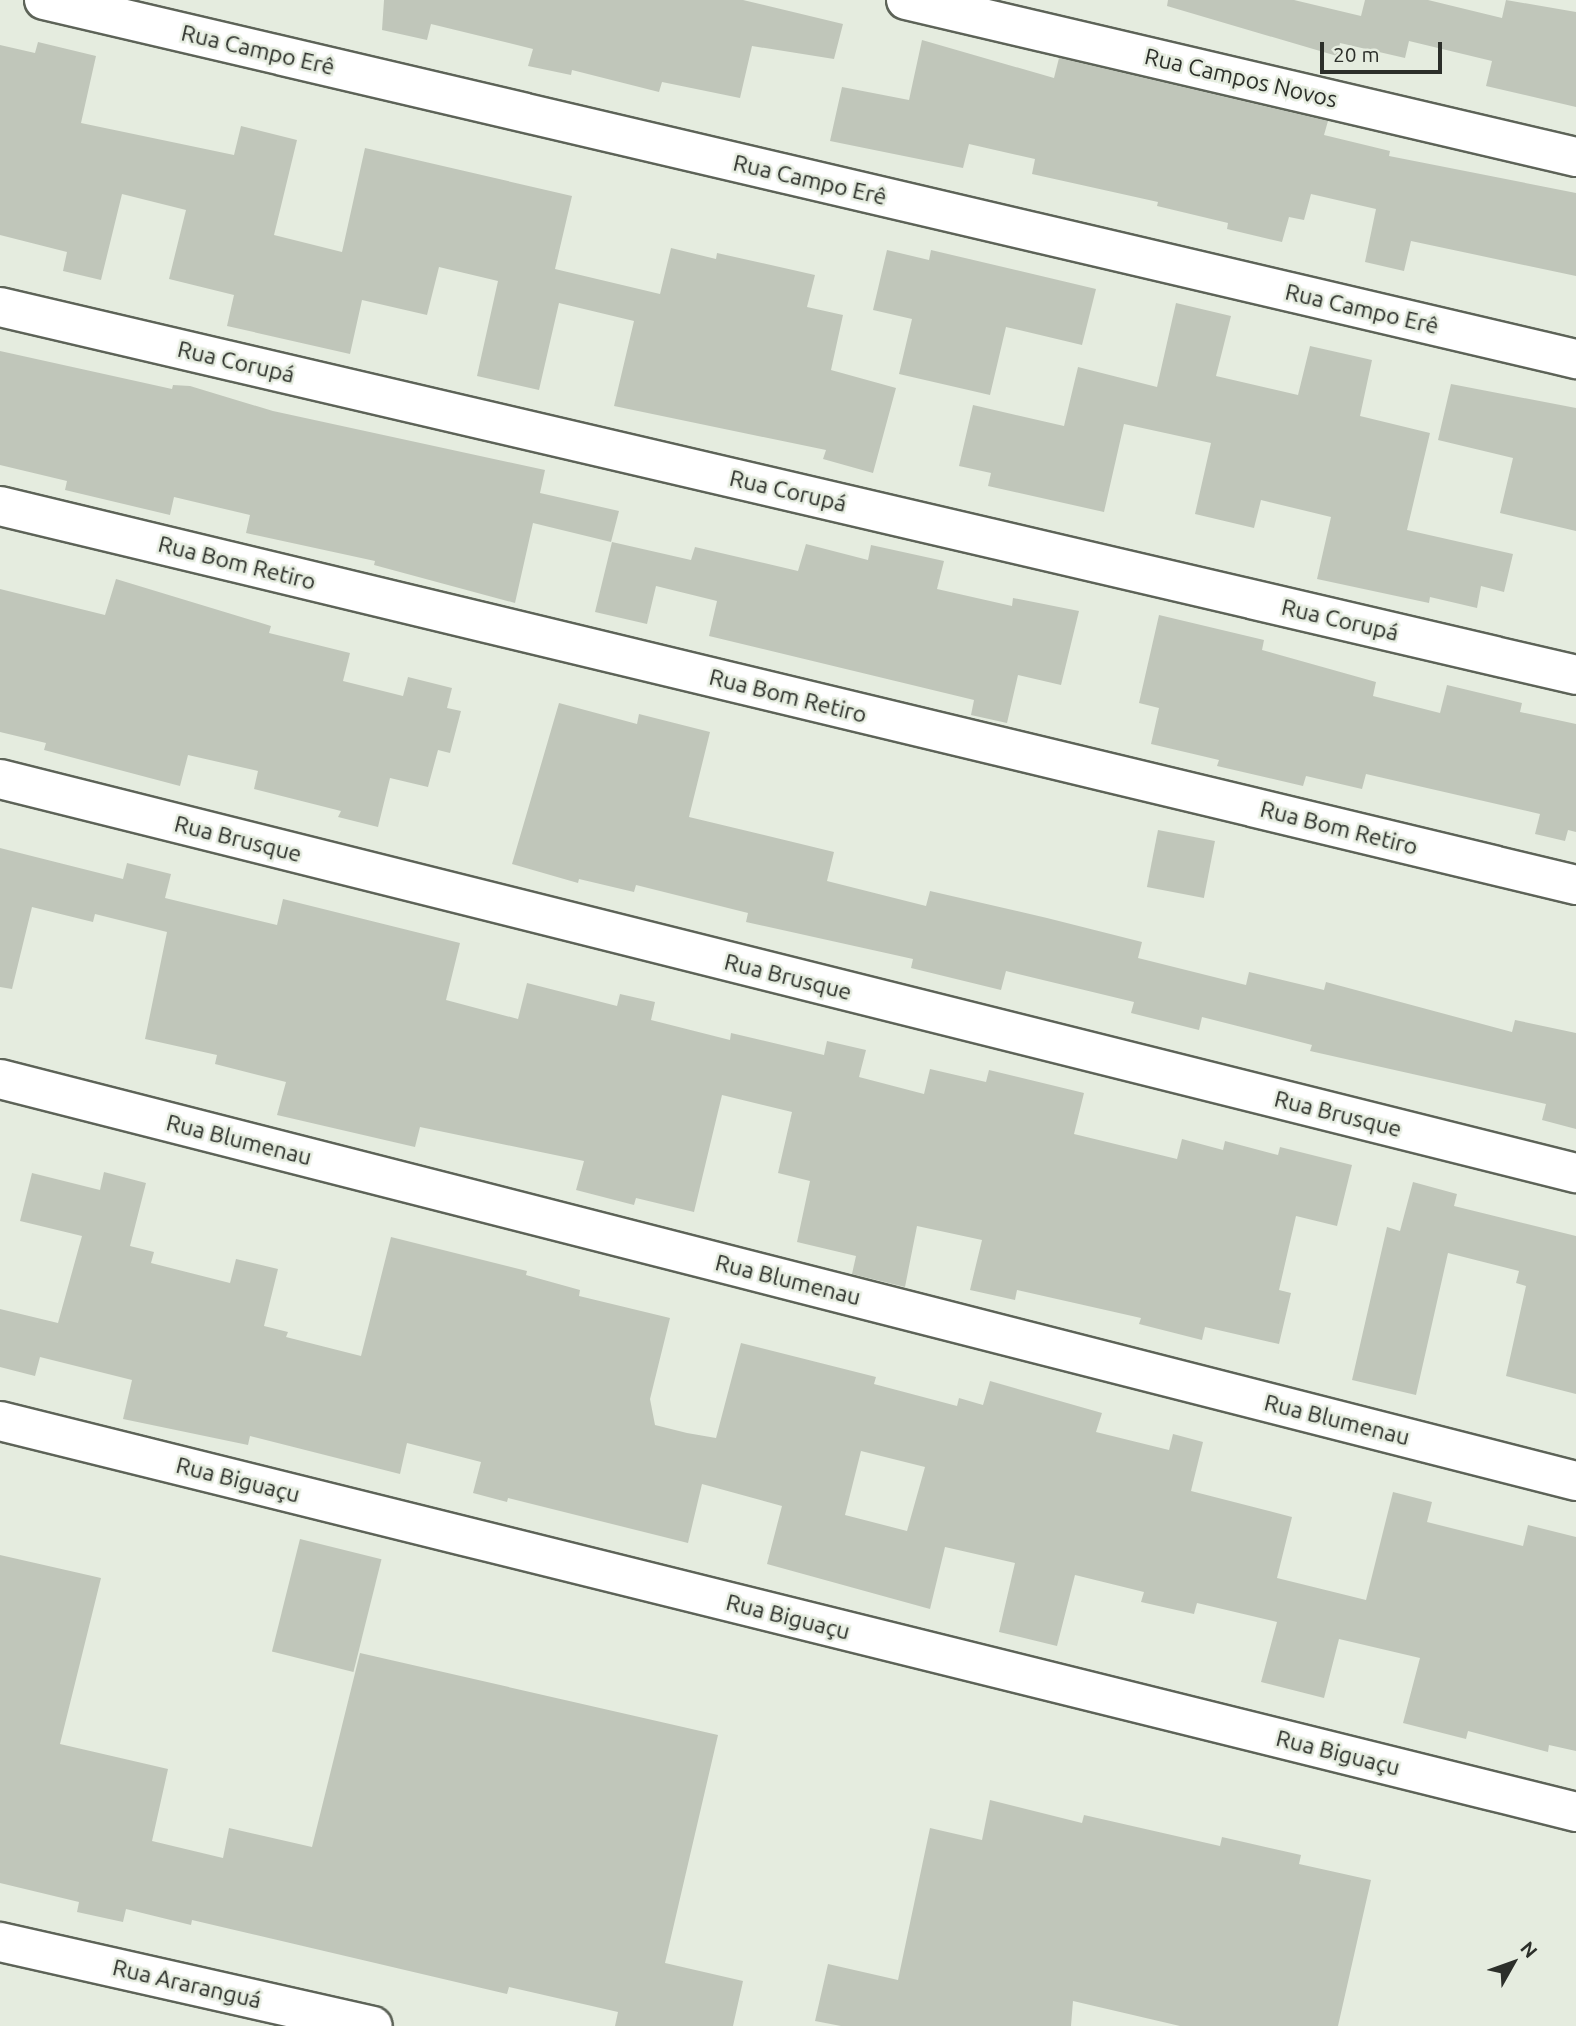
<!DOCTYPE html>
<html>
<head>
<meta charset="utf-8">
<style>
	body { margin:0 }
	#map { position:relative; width:1576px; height:2026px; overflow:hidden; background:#e5ecdf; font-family:Ubuntu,sans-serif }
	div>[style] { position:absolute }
	.building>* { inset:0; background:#c0c6ba; transform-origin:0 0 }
	.roads { filter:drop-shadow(2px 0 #5d6358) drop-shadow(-2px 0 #5d6358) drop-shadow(0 2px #5d6358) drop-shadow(0 -2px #5d6358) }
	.minor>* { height:38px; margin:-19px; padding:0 19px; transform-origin:19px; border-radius:19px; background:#fff }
	.tertiary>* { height:38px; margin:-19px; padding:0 19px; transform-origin:19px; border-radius:19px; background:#fff }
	span { translate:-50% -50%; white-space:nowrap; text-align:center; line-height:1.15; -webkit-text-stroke:5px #e5ecdf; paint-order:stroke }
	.street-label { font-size:23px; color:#2c2f2a }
	.north { position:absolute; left:1478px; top:1928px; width:70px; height:70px; -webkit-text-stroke:5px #e5ecdf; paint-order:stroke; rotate:50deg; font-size:19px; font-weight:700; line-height:28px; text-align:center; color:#2c2f2a }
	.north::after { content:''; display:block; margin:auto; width:24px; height:32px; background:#2c2f2a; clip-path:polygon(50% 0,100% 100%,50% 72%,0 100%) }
	.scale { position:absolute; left:1320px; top:42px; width:122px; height:32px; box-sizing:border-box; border:4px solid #2c2f2a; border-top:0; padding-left:9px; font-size:21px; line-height:24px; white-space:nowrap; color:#2c2f2a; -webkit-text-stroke:5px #e5ecdf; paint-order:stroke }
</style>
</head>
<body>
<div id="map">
	<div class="building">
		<i style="clip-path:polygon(384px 0,743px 0,843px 24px,834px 59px,752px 46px,740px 98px,662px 82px,659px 92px,572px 70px,571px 75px,528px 66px,533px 49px,431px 24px,427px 40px,382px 30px)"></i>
		<i style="clip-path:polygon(1168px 0,1294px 0,1361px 16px,1365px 0,1428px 0,1502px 18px,1506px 0,1576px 12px,1576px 107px,1486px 86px,1492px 61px,1409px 41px,1405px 58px,1340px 43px,1337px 56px,1167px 6px)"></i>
		<i style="clip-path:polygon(922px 40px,1054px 78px,1059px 58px,1328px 121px,1324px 135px,1390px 151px,1389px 156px,1576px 193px,1576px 276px,1411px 241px,1404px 271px,1365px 262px,1376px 209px,1311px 194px,1304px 220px,1289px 217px,1282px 242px,1227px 229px,1228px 223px,1157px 206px,1158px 202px,1032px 174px,1035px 159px,969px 144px,963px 168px,830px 141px,842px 87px,909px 100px)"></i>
		<i style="clip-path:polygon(38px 42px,96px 56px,81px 123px,234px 155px,241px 126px,297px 140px,274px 235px,342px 252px,365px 148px,572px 196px,555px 269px,660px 294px,671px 248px,716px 259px,717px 253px,815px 275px,807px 307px,843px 315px,831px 370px,896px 388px,873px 473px,823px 459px,826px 450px,614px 406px,634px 321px,559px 303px,539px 390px,477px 376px,498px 281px,439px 267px,427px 315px,362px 300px,350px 354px,227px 326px,234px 295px,169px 279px,186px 210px,122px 194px,101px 280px,63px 271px,67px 252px,0 235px,0 45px,35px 53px)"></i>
		<i style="clip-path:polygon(887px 250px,929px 260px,931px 250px,1096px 289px,1082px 345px,1006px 327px,990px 395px,899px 374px,912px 319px,873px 310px)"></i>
		<i style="clip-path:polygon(1176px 303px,1231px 316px,1216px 376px,1298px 395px,1310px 346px,1372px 360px,1360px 416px,1430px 433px,1407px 530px,1513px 554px,1504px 592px,1481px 586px,1477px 608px,1430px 597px,1429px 603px,1317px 579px,1331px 517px,1261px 500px,1254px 528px,1195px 514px,1211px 443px,1124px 424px,1104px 512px,988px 486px,991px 473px,959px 466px,973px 405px,1064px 426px,1078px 367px,1157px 387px)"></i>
		<i style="clip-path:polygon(0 351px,172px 389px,173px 385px,190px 386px,273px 411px,545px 470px,540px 493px,619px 511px,611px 542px,533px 523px,515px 603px,374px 565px,375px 561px,246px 533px,250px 515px,174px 497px,170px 515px,65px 490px,67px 481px,0 465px)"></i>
		<i style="clip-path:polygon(1451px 384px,1576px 408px,1576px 531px,1500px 513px,1513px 458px,1438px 440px)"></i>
		<i style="clip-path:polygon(612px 542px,691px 560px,695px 547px,798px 571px,806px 544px,868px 560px,871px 545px,944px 561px,937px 589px,1012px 606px,1013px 598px,1079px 611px,1061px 685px,1018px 675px,1007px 723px,971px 715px,974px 700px,709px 636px,717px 601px,656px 586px,647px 624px,595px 612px)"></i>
		<i style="clip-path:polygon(116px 579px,271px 626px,269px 633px,350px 653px,343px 681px,403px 696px,408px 677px,452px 688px,447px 708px,461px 711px,450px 753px,438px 750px,428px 787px,390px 778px,378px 827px,338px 817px,341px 811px,254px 789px,258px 771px,188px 755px,180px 786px,44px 750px,46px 743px,0 732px,0 589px,105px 615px)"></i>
		<i style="clip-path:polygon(1159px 615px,1264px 640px,1262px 650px,1376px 682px,1373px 696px,1440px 713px,1447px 685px,1522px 703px,1520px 712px,1576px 724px,1576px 832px,1568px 830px,1565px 841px,1535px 834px,1540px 814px,1366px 774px,1362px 789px,1306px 776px,1303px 786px,1217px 766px,1219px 760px,1151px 744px,1159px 708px,1139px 703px)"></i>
		<i style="clip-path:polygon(559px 703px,637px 724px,639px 714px,710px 732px,689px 817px,834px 852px,827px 881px,926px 906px,930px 891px,1047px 918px,1142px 942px,1138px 958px,1246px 985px,1249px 972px,1324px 990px,1326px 982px,1512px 1032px,1515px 1020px,1576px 1033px,1576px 1129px,1542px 1120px,1546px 1104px,1310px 1051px,1312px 1045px,1202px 1017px,1199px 1030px,1131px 1013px,1134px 1002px,1006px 971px,1001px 990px,911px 968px,913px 959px,746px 922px,748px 913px,636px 885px,634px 892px,579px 879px,578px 883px,512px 864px)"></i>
		<i style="left:1158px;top:830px;width:58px;height:58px;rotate:11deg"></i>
		<i style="clip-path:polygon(0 848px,123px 879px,127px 863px,171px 874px,165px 898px,277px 925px,283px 899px,460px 943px,446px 1000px,518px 1019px,527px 983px,617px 1006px,620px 994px,655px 1002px,651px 1020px,730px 1040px,731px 1033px,824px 1055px,827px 1041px,866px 1050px,859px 1077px,924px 1094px,930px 1069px,986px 1082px,989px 1070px,1084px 1093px,1074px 1134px,1177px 1159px,1182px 1139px,1223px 1150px,1225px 1141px,1278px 1155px,1280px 1147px,1352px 1165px,1337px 1226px,1296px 1216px,1279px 1290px,1291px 1293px,1279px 1344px,1205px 1327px,1202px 1340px,1139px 1324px,1141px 1318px,1017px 1290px,1015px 1300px,970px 1290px,982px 1240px,917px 1226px,905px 1287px,852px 1274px,856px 1256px,797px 1242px,810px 1181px,778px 1173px,792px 1112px,722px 1095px,694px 1212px,636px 1198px,634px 1205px,576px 1190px,584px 1161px,420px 1127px,415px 1147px,277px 1115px,286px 1082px,215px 1064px,217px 1055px,145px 1039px,167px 932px,95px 914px,93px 922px,32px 907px,12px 989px,0 987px)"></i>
		<i style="clip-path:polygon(evenodd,104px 1172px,146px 1183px,130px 1246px,154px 1252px,151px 1263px,230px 1283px,236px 1259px,278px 1269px,264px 1326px,288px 1332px,286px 1337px,361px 1356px,391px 1237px,527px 1271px,526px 1275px,580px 1290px,579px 1296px,670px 1318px,650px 1399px,655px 1425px,687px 1433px,716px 1438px,741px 1343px,876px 1377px,874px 1384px,957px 1406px,959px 1398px,983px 1405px,990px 1381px,1102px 1413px,1096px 1432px,1169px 1450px,1173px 1434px,1203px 1442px,1191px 1491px,1292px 1517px,1277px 1578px,1366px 1600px,1393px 1492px,1432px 1502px,1427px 1522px,1523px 1546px,1528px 1525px,1576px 1537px,1576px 1751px,1549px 1745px,1548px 1752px,1468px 1731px,1466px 1739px,1403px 1723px,1420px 1658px,1339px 1639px,1324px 1698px,1261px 1682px,1277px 1622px,1197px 1603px,1194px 1614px,1141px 1602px,1144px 1592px,1075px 1575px,1057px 1646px,999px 1632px,1015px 1563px,945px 1547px,930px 1609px,767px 1564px,782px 1506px,702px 1484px,688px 1543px,508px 1498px,507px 1502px,473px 1493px,481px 1462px,407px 1443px,400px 1474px,250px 1436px,248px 1445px,123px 1419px,132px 1380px,40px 1357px,35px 1376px,0 1367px,0 1309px,58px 1323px,82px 1236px,20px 1221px,32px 1173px,100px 1190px,104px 1172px,861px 1451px,925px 1467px,907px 1531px,845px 1515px,861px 1451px)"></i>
		<i style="clip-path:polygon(1413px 1182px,1457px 1194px,1454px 1206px,1576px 1236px,1576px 1394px,1506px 1376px,1526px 1286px,1516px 1283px,1519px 1271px,1448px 1253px,1416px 1395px,1352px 1380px,1387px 1227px,1400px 1231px)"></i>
		<i style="left:300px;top:1539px;width:84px;height:116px;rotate:14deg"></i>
		<i style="clip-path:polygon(0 1555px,101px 1578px,60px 1744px,168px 1769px,152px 1841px,223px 1858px,229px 1828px,312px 1847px,360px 1653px,718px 1735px,665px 1963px,743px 1981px,733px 2026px,615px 2026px,618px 2012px,509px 1987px,507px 1994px,192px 1920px,191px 1925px,126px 1909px,123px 1922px,77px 1912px,79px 1902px,0 1883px)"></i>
		<i style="clip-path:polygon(990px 1800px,1082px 1823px,1084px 1815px,1220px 1846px,1222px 1837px,1301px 1855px,1299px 1864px,1371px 1880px,1338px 2026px,1180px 2026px,1073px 2001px,1071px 2026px,841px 2026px,815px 2021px,828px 1964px,898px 1980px,930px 1828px,982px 1840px)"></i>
	</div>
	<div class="roads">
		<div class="minor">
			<i style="left:906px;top:0;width:688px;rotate:13.19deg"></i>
			<i style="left:0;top:506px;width:1621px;rotate:13.52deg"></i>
			<i style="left:0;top:779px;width:1625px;rotate:14.04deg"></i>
			<i style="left:0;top:1942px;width:382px;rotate:12.7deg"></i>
		</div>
		<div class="tertiary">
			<i style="left:44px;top:0;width:1574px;rotate:13.19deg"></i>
			<i style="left:0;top:307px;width:1618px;rotate:13.14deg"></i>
			<i style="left:0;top:1079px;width:1626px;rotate:14.31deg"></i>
			<i style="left:0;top:1421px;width:1624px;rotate:13.93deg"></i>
		</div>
	</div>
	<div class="street-label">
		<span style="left:258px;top:50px;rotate:13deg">Rua Campo Erê</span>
		<span style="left:1241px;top:78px;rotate:13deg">Rua Campos Novos</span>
		<span style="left:810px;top:180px;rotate:13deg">Rua Campo Erê</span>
		<span style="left:1362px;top:309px;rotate:13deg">Rua Campo Erê</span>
		<span style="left:236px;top:362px;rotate:13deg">Rua Corupá</span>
		<span style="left:788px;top:491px;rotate:13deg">Rua Corupá</span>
		<span style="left:237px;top:563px;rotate:14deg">Rua Bom Retiro</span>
		<span style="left:1340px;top:620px;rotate:13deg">Rua Corupá</span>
		<span style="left:788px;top:696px;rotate:14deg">Rua Bom Retiro</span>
		<span style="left:1339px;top:828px;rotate:14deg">Rua Bom Retiro</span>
		<span style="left:238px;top:839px;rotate:14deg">Rua Brusque</span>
		<span style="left:788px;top:977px;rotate:14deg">Rua Brusque</span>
		<span style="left:1338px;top:1114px;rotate:14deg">Rua Brusque</span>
		<span style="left:239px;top:1140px;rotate:14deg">Rua Blumenau</span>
		<span style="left:788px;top:1280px;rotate:14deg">Rua Blumenau</span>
		<span style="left:1337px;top:1420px;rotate:14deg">Rua Blumenau</span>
		<span style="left:238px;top:1480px;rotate:14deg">Rua Biguaçu</span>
		<span style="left:788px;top:1617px;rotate:14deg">Rua Biguaçu</span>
		<span style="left:1338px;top:1753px;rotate:14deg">Rua Biguaçu</span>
		<span style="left:187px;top:1984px;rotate:13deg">Rua Araranguá</span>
	</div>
	<div class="north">N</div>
	<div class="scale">20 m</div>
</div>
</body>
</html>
